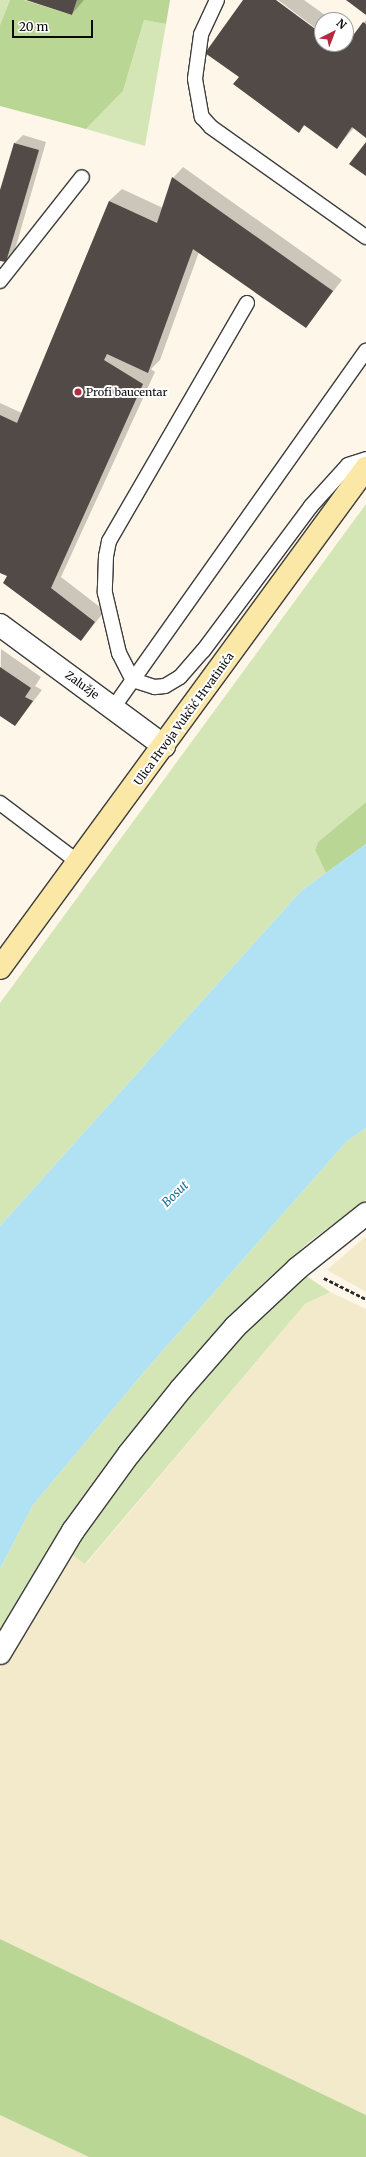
<!DOCTYPE html>
<html>
<head>
<meta charset="utf-8">
<style>
	body { margin:0 }
	#map { position:relative; width:366px; height:2157px; overflow:hidden; background:#fef7e9; font-family:Merriweather,serif }
	div>[style] { position:absolute }
	.farmland>* { inset:0; background:#f2eacb }
	.green>* { inset:0; background:#d4e6b5 }
	.forest>* { inset:0; background:#bad695 }
	.water>* { inset:0; background:#b0e2f3 }
	.shadow>* { inset:0; background:#0003 }
	.building>* { inset:0; background:#524a47 }
	.path>* { height:2.5px; margin-top:-1.25px; transform-origin:0; background:repeating-linear-gradient(90deg,#2c2c2c 0 4px,transparent 0 6px) }
	.roads { filter:drop-shadow(1px 0 #3d3d3d) drop-shadow(-1px 0 #3d3d3d) drop-shadow(0 1px #3d3d3d) drop-shadow(0 -1px #3d3d3d) }
	.lane>* { height:14px; margin:-7px; padding:0 7px; transform-origin:7px; border-radius:7px; background:#fff }
	.street>* { height:22px; margin:-11px; padding:0 11px; transform-origin:11px; border-radius:11px; background:#fff }
	.secondary>* { height:22px; margin:-11px; padding:0 11px; transform-origin:11px; border-radius:11px; background:#fbe8a6 }
	.dots>* { width:11px; height:11px; translate:-50% -50%; box-sizing:border-box; border:2px solid #fff; border-radius:50% }
	span { translate:-50% -50%; white-space:nowrap; text-align:center; line-height:1.15; -webkit-text-stroke:4px #fff; paint-order:stroke }
	.poi-label { font-size:11px; color:#0a0a0a }
	.left { translate:0 -50%; text-align:left }
	.street-label { font-size:11px; color:#0a0a0a }
	.water-label { font-size:12px; color:#1b6e95; font-style:italic }
	.north { position:absolute; left:314px; top:12px; width:40px; height:40px; box-sizing:border-box; background:#fff; border:1px solid #9d9d9d; border-radius:50%; rotate:42deg; font-size:11px; font-weight:700; line-height:16px; text-align:center; color:#0a0a0a }
	.north::after { content:''; display:block; margin:auto; width:14px; height:18px; background:#b32a41; clip-path:polygon(50% 0,100% 100%,50% 72%,0 100%) }
	.scale { position:absolute; left:12px; top:20px; width:81px; height:18px; box-sizing:border-box; border:2px solid #0a0a0a; border-top:0; padding-left:5px; font-size:12px; line-height:14px; white-space:nowrap; color:#0a0a0a; -webkit-text-stroke:3px #fff; paint-order:stroke }
</style>
</head>
<body>
<div id="map">
	<div class="farmland">
		<i style="clip-path:polygon(366px 1236px,366px 1292px,327px 1270px)"></i>
		<i style="clip-path:polygon(330px 1292px,366px 1309px,366px 2115px,0 1939px,0 1668px,69px 1553px,86px 1564px,305px 1304px)"></i>
		<i style="clip-path:polygon(0 2115px,89px 2157px,0 2157px)"></i>
	</div>
	<div class="green">
		<i style="clip-path:polygon(0 0,10px 0,0 25px)"></i>
		<i style="clip-path:polygon(144px 20px,166px 24px,145px 146px,86px 129px,123px 91px)"></i>
		<i style="clip-path:polygon(366px 504px,366px 802px,318px 842px,315px 850px,326px 873px,301px 891px,0 1226px,0 1003px)"></i>
		<i style="clip-path:polygon(366px 1128px,366px 1200px,309px 1242px,262px 1284px,174px 1380px,0 1632px,0 1569px,33px 1505px,144px 1372px,347px 1141px)"></i>
		<i style="clip-path:polygon(305px 1275px,330px 1292px,305px 1304px,85px 1564px,69px 1553px,141px 1452px,214px 1362px)"></i>
	</div>
	<div class="forest">
		<i style="clip-path:polygon(10px 0,24px 0,72px 15px,77px 0,170px 0,166px 24px,144px 20px,123px 91px,86px 129px,0 106px,0 25px)"></i>
		<i style="clip-path:polygon(366px 802px,366px 844px,326px 873px,315px 850px,318px 842px)"></i>
		<i style="clip-path:polygon(0 1939px,366px 2115px,366px 2157px,89px 2157px,0 2115px)"></i>
	</div>
	<div class="water">
		<i style="clip-path:polygon(366px 844px,366px 1128px,347px 1141px,144px 1372px,33px 1505px,0 1569px,0 1226px,301px 891px)"></i>
	</div>
	<div class="shadow">
		<i style="clip-path:polygon(28px 0,84px 0,72px 14px)"></i>
		<i style="clip-path:polygon(245px 0,274px 0,322px 35px,322px 44px,334px 44px,342px 50px,338px 44px,346px 44px,346px 31px,353px 36px,366px 20px,366px 136px,354px 128px,337px 147px,305px 125px,299px 131px,240px 77px)"></i>
		<i style="clip-path:polygon(278px 0,304px 0,332px 20px,322px 20px,322px 33px)"></i>
		<i style="clip-path:polygon(23px 135px,46px 142px,14px 253px,6px 261px,0 260px,0 194px,15px 143px)"></i>
		<i style="clip-path:polygon(183px 167px,342px 280px,306px 327px,199px 252px,160px 360px,151px 369px,155px 372px,61px 577px,105px 611px,81px 640px,8px 575px,0 572px,0 403px,22px 413px,109px 201px,122px 189px,163px 208px,173px 178px)"></i>
		<i style="clip-path:polygon(1px 649px,41px 677px,35px 686px,42px 690px,15px 725px,0 715px)"></i>
	</div>
	<div class="building">
		<i style="clip-path:polygon(26px 0,77px 0,72px 15px)"></i>
		<i style="clip-path:polygon(243px 0,276px 0,322px 34px,322px 44px,336px 44px,343px 49px,363px 22px,366px 24px,366px 138px,352px 127px,337px 149px,304px 125px,299px 133px,233px 84px,239px 77px,205px 53px)"></i>
		<i style="clip-path:polygon(346px 0,366px 0,366px 15px)"></i>
		<i style="clip-path:polygon(366px 142px,366px 176px,349px 164px)"></i>
		<i style="clip-path:polygon(14px 143px,39px 150px,6px 262px,0 261px,0 190px)"></i>
		<i style="clip-path:polygon(172px 177px,333px 291px,306px 328px,193px 249px,148px 373px,107px 354px,104px 360px,143px 384px,51px 588px,95px 622px,81px 641px,3px 583px,7px 576px,0 573px,0 415px,17px 423px,109px 201px,157px 223px)"></i>
		<i style="clip-path:polygon(0 667px,31px 688px,25px 697px,33px 701px,15px 726px,0 716px)"></i>
	</div>
	<div class="path">
		<i style="left:324px;top:1278px;width:47px;rotate:26.6deg"></i>
	</div>
	<div class="roads">
		<div class="lane">
			<i style="left:217px;top:0;width:38px;rotate:115deg"></i>
			<i style="left:201px;top:35px;width:44px;rotate:97.8deg"></i>
			<i style="left:195px;top:79px;width:39px;rotate:80deg"></i>
			<i style="left:202px;top:117px;width:13px;rotate:48deg"></i>
			<i style="left:211px;top:127px;width:190px;rotate:35.4deg"></i>
			<i style="left:0;top:281px;width:132px;rotate:-51.7deg"></i>
			<i style="left:247px;top:303px;width:275px;rotate:120.1deg"></i>
			<i style="left:109px;top:541px;width:15px;rotate:101deg"></i>
			<i style="left:106px;top:556px;width:37px;rotate:92deg"></i>
			<i style="left:105px;top:593px;width:62px;rotate:76.9deg"></i>
			<i style="left:119px;top:653px;width:30px;rotate:63deg"></i>
			<i style="left:133px;top:680px;width:23px;rotate:18deg"></i>
			<i style="left:155px;top:687px;width:10px;rotate:-6deg"></i>
			<i style="left:165px;top:686px;width:17px;rotate:-31deg"></i>
			<i style="left:180px;top:677px;width:35px;rotate:-49deg"></i>
			<i style="left:203px;top:651px;width:181px;rotate:-53.3deg"></i>
			<i style="left:311px;top:506px;width:55px;rotate:-47.9deg"></i>
			<i style="left:348px;top:465px;width:19px;rotate:-18deg"></i>
			<i style="left:113px;top:708px;width:438px;rotate:-54.7deg"></i>
			<i style="left:0;top:803px;width:98px;rotate:37.1deg"></i>
		</div>
		<div class="street">
			<i style="left:0;top:625px;width:204px;rotate:36.4deg"></i>
			<i style="left:0;top:1653px;width:142px;rotate:-59.1deg"></i>
			<i style="left:73px;top:1531px;width:95px;rotate:-54deg"></i>
			<i style="left:129px;top:1454px;width:83px;rotate:-51.3deg"></i>
			<i style="left:181px;top:1389px;width:82px;rotate:-48.9deg"></i>
			<i style="left:235px;top:1327px;width:86px;rotate:-43.1deg"></i>
			<i style="left:298px;top:1268px;width:87px;rotate:-38.5deg"></i>
		</div>
		<div class="secondary">
			<i style="left:0;top:968px;width:620px;rotate:-53.8deg"></i>
		</div>
	</div>
	<div class="dots">
		<i style="left:78px;top:392px;background:#b32a41"></i>
	</div>
	<div class="poi-label">
		<span class="left" style="left:86px;top:392px">Profi baucentar</span>
	</div>
	<div class="street-label">
		<span style="left:82px;top:685px;rotate:36deg">Zalužje</span>
		<span style="left:184px;top:719px;rotate:-54deg">Ulica Hrvoja Vukčić Hrvatinića</span>
	</div>
	<div class="water-label">
		<span style="left:175px;top:1194px;rotate:-44deg">Bosut</span>
	</div>
	<div class="north">N</div>
	<div class="scale">20 m</div>
</div>
</body>
</html>
